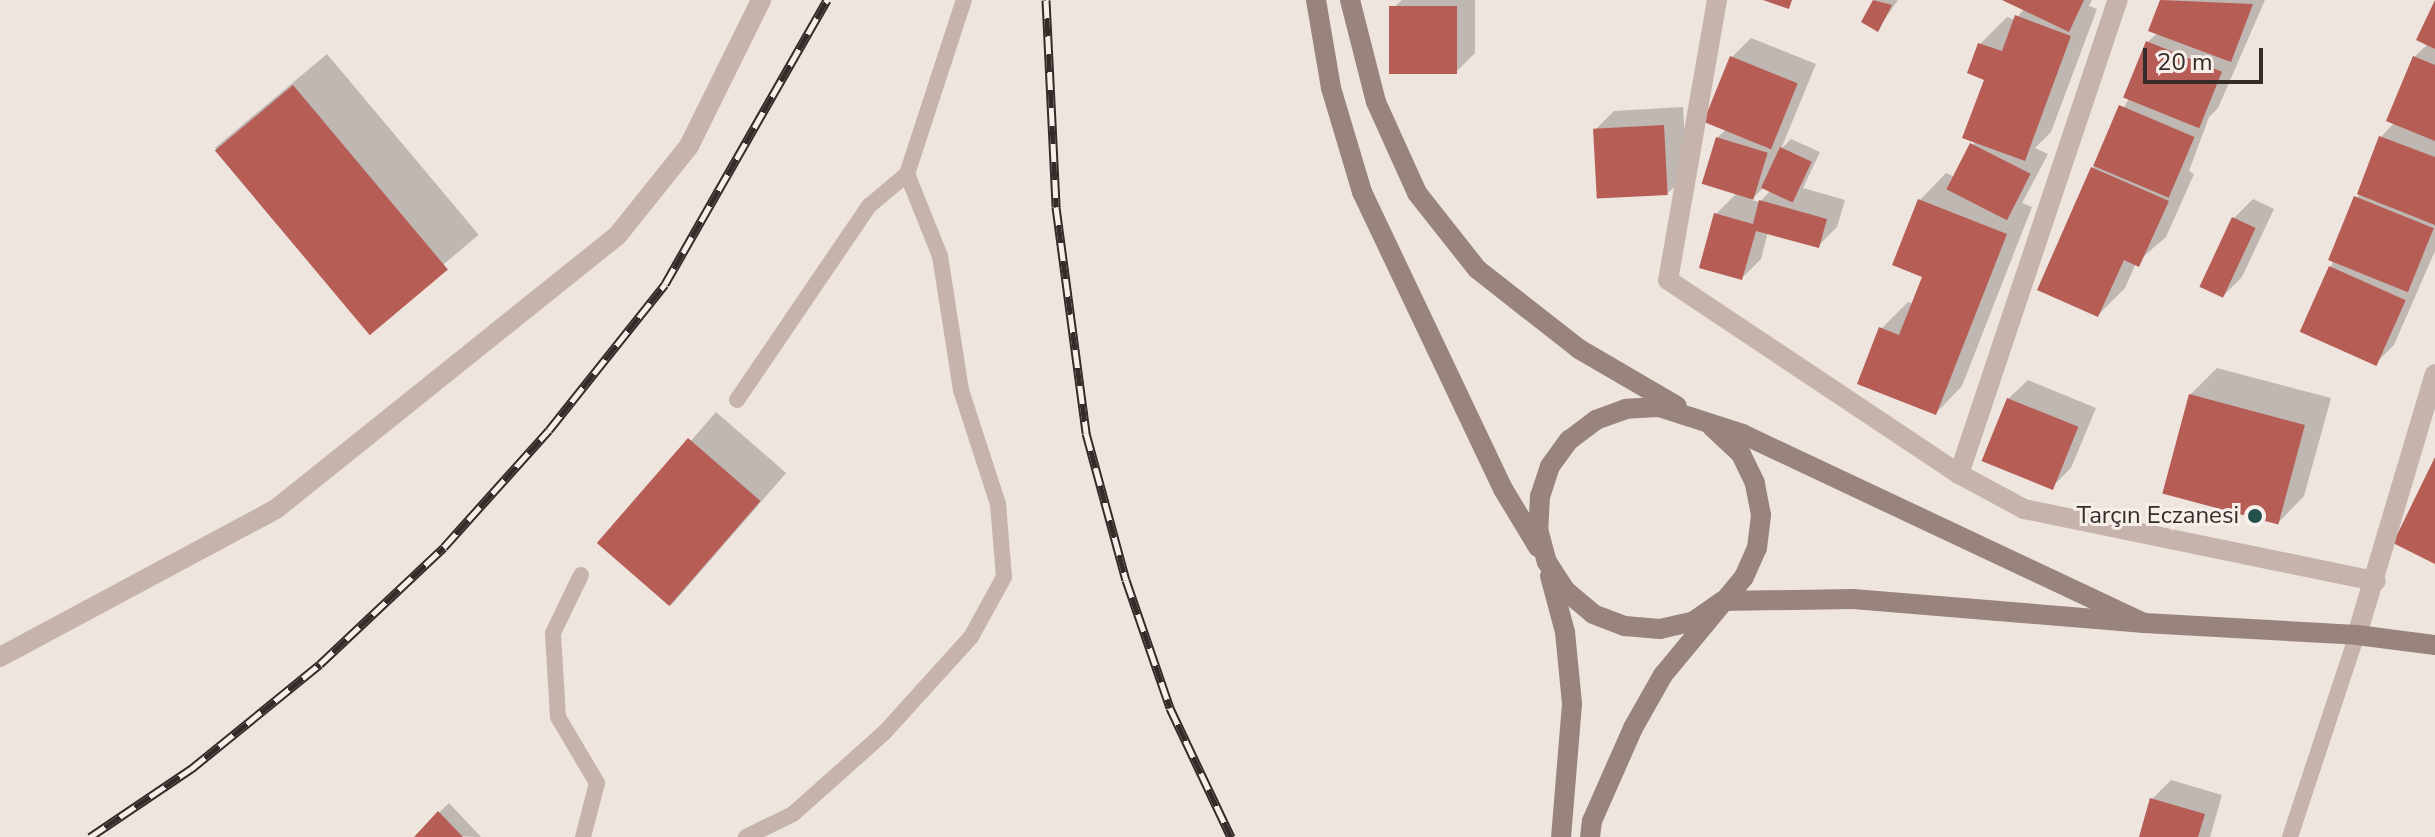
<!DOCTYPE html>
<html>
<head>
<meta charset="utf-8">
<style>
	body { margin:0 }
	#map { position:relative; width:2435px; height:837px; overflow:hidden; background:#efe5df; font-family:"Nunito Sans",sans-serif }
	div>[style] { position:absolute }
	.shadow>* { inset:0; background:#0003; transform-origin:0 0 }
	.building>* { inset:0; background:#b65d56; transform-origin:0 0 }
	.lane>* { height:16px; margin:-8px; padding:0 8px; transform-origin:8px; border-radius:8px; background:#c6b4ac }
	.street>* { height:20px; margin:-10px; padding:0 10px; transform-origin:10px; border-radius:10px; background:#c6b4ac }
	.secondary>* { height:20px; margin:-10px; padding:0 10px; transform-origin:10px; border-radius:10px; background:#99837d }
	.rail>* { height:9px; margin-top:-4.5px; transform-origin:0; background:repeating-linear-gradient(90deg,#f7efea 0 18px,#352c2a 0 36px); box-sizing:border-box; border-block:2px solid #352c2a }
	.dots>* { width:22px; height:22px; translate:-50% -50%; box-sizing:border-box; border:4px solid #f7efea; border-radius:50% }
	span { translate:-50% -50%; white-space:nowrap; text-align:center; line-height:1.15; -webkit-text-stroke:6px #f7efea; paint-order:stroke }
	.poi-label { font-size:24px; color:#352c2a }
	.right { translate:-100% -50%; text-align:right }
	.scale { position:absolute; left:2143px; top:48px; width:120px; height:36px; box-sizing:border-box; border:4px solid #352c2a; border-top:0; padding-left:10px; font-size:24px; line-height:28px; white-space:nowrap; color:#352c2a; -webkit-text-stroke:6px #f7efea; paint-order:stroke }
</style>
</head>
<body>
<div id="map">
	<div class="shadow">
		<i style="clip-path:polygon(1402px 0,1475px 0,1475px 53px,1456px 72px,1391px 10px)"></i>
		<i style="clip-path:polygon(1875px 0,1898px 0,1878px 29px,1864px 21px)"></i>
		<i style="clip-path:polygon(2007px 0,2092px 0,2089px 6px,2097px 9px,2051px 132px,2035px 148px,2048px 154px,2022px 203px,2032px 207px,1962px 386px,1936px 413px,1881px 329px,1908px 302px,1914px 304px,1924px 276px,1920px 200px,1946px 173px,1955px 177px,1975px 141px,1987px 79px,1980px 44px,2007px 17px,2015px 20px,2025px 8px)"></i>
		<i style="clip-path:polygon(2162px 0,2265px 0,2218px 108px,2209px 117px,2189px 171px,2194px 174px,2166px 237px,2136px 263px,2125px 288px,2098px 315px,2093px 168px,2129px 98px,2148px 42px,2158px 32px,2151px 30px)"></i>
		<i style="clip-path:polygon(2435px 2px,2435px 251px,2394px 345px,2375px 364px,2331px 267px,2381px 137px,2395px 122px,2414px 57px,2428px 44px)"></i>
		<i style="clip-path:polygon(evenodd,1751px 38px,1816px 64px,1781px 149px,1791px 139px,1820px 152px,1803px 188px,1845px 200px,1837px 227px,1818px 246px,1768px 232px,1761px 259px,1742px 278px,1716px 214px,1737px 193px,1717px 138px,1727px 129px,1732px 57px,1751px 38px,1764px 187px,1771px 190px,1760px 202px,1751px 200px,1764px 187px)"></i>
		<i style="left:327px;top:54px;width:236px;height:146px;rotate:50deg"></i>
		<i style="clip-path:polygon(1683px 107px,1687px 174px,1668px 193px,1595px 130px,1614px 111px)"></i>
		<i style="clip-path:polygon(2253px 199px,2274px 209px,2242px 277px,2223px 296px,2234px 218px)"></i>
		<i style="clip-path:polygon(2217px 368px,2331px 398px,2304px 496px,2278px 523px,2190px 395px)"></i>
		<i style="clip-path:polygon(2028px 380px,2096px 408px,2071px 468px,2052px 487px,2008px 399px)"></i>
		<i style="left:716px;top:412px;width:93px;height:175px;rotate:41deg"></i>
		<i style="clip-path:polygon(2171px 780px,2222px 795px,2210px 837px,2141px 837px,2152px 799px)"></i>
		<i style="clip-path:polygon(449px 803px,481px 837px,416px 835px)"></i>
	</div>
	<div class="building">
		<i style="clip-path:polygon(1763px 0,1792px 0,1789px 9px)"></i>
		<i style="clip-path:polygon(1873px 0,1892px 5px,1878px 32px,1861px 22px)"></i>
		<i style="clip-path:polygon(2002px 0,2084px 0,2069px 32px)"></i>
		<i style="clip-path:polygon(2160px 0,2253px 4px,2231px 62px,2148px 31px)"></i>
		<i style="clip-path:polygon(2435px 0,2435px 49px,2416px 40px)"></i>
		<i style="left:1457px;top:6px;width:68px;height:68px;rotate:90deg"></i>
		<i style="clip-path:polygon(2015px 15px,2071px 36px,2025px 161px,1962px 138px,1984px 80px,1967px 73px,1978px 43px,2002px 51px)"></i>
		<i style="left:2146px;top:41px;width:82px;height:61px;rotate:22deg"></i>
		<i style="left:1730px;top:56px;width:73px;height:71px;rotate:22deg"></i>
		<i style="clip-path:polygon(2413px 56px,2435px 65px,2435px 141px,2386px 121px)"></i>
		<i style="left:293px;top:85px;width:241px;height:102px;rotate:50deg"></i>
		<i style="left:2119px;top:105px;width:82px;height:66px;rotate:23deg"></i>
		<i style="left:1664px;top:125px;width:70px;height:71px;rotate:87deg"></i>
		<i style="clip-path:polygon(2379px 136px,2435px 157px,2435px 225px,2357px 194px)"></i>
		<i style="left:1716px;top:137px;width:54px;height:49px;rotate:17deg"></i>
		<i style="left:1970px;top:143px;width:68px;height:52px;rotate:27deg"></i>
		<i style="left:1780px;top:147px;width:35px;height:45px;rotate:25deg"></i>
		<i style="clip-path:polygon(2091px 167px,2169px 201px,2139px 267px,2124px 260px,2098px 317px,2037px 290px)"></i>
		<i style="left:2354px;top:196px;width:86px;height:69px;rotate:22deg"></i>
		<i style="clip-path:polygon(1918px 199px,2007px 234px,1936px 415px,1857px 384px,1879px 327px,1899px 335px,1922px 277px,1892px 265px)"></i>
		<i style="clip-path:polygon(1759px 200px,1827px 219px,1819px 248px,1756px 231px,1742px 280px,1699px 268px,1714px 213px,1753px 224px)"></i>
		<i style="left:2232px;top:217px;width:26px;height:77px;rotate:25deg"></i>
		<i style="left:2329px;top:266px;width:84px;height:72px;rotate:24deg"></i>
		<i style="left:2189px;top:394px;width:120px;height:103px;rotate:15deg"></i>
		<i style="left:2007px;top:398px;width:77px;height:68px;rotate:22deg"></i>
		<i style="left:688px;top:438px;width:96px;height:139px;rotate:41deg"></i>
		<i style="clip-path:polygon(2435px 457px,2435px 564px,2393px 543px)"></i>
		<i style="clip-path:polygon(2150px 798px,2205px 814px,2198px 837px,2139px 837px)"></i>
		<i style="clip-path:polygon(438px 811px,463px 837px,414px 837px)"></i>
	</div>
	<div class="lane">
		<i style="left:737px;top:400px;width:235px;rotate:-55.8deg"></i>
		<i style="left:869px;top:206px;width:50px;rotate:-40.1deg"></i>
		<i style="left:581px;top:575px;width:64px;rotate:115.8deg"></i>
		<i style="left:553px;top:633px;width:84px;rotate:86.6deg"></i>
		<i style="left:558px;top:717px;width:77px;rotate:59.4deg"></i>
		<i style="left:597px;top:783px;width:56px;rotate:104.5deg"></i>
		<i style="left:746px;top:837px;width:52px;rotate:-26.1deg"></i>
		<i style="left:793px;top:814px;width:122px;rotate:-41.7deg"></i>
		<i style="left:884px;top:733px;width:130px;rotate:-47.8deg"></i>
		<i style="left:971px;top:637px;width:68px;rotate:-61.2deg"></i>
		<i style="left:1004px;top:577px;width:73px;rotate:-94.7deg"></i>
		<i style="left:998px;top:504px;width:120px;rotate:-108deg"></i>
		<i style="left:961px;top:390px;width:136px;rotate:-98.9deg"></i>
		<i style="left:940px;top:256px;width:88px;rotate:-111.9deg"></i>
		<i style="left:907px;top:174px;width:183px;rotate:-71.9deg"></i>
		<i style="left:2290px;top:837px;width:213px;rotate:-71.7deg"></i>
	</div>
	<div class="street">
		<i style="left:1717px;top:0;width:284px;rotate:99.9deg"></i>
		<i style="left:1668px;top:280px;width:350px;rotate:33.7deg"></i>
		<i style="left:1959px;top:474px;width:74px;rotate:28.3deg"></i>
		<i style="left:2024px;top:509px;width:359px;rotate:11.6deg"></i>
		<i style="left:1959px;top:474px;width:500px;rotate:-71.5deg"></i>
		<i style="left:2357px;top:635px;width:272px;rotate:-73.4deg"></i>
		<i style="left:0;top:657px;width:313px;rotate:-28.2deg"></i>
		<i style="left:276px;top:509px;width:437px;rotate:-38.7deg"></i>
		<i style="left:617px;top:236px;width:115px;rotate:-51.3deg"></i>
		<i style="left:689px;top:146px;width:163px;rotate:-63.7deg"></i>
	</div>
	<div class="secondary">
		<i style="left:1316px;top:0;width:89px;rotate:80.3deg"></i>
		<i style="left:1331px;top:88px;width:109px;rotate:73.4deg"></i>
		<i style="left:1362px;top:192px;width:329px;rotate:64.6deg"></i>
		<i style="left:1503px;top:489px;width:68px;rotate:58.9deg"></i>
		<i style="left:1350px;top:0;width:105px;rotate:75.7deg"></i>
		<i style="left:1376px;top:102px;width:100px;rotate:65.7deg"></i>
		<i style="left:1417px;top:193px;width:97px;rotate:51.7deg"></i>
		<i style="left:1477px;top:269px;width:130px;rotate:38.1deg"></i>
		<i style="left:1579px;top:349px;width:113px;rotate:30.2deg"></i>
		<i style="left:1550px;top:576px;width:58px;rotate:75deg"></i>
		<i style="left:1565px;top:632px;width:72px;rotate:84.4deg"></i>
		<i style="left:1572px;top:704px;width:133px;rotate:94.7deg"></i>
		<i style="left:2144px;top:623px;width:443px;rotate:-154.8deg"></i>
		<i style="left:1743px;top:434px;width:88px;rotate:-162.2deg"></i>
		<i style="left:1659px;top:407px;width:33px;rotate:177deg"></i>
		<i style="left:1626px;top:409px;width:32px;rotate:160deg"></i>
		<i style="left:1596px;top:420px;width:34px;rotate:143deg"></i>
		<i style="left:1569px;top:440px;width:32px;rotate:126deg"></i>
		<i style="left:1550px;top:466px;width:32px;rotate:108deg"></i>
		<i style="left:1540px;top:496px;width:33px;rotate:93deg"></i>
		<i style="left:1538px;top:529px;width:34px;rotate:75deg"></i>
		<i style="left:1547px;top:562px;width:35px;rotate:57deg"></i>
		<i style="left:1566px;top:591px;width:35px;rotate:40deg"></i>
		<i style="left:1593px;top:614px;width:34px;rotate:21deg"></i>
		<i style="left:1625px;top:626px;width:35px;rotate:5deg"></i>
		<i style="left:1660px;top:629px;width:35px;rotate:-13deg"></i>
		<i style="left:1694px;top:621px;width:35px;rotate:-35deg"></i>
		<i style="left:1723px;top:601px;width:130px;rotate:-0.9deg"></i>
		<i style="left:1853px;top:599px;width:292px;rotate:4.7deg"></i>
		<i style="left:2144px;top:623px;width:213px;rotate:3.2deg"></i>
		<i style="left:2357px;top:635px;width:79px;rotate:7.3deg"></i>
		<i style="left:1590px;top:837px;width:16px;rotate:-83deg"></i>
		<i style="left:1592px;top:821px;width:102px;rotate:-66.2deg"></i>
		<i style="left:1633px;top:728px;width:61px;rotate:-60.5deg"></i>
		<i style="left:1663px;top:675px;width:127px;rotate:-50.4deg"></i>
		<i style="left:1744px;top:577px;width:32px;rotate:-66deg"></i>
		<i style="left:1757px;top:548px;width:33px;rotate:-83deg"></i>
		<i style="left:1761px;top:515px;width:33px;rotate:-101deg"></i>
		<i style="left:1755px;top:483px;width:32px;rotate:-116deg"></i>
		<i style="left:1741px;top:454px;width:40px;rotate:-137deg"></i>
	</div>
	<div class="rail">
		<i style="left:1046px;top:0;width:207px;rotate:87.2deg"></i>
		<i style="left:1056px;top:207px;width:228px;rotate:82.4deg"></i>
		<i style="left:1086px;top:433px;width:152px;rotate:74.8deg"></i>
		<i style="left:1126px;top:580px;width:135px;rotate:71deg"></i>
		<i style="left:1170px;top:708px;width:143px;rotate:64.7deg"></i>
		<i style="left:90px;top:837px;width:122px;rotate:-34deg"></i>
		<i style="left:191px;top:769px;width:166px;rotate:-39.1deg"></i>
		<i style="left:320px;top:664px;width:170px;rotate:-43.3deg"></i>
		<i style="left:444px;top:547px;width:157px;rotate:-48.1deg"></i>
		<i style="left:549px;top:430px;width:186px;rotate:-51.5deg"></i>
		<i style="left:665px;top:284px;width:327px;rotate:-60.3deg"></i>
	</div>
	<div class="dots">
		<i style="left:2255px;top:516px;background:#25514d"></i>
	</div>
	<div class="poi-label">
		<span class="right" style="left:2239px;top:516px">Tarçın Eczanesi</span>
	</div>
	<div class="scale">20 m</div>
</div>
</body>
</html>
